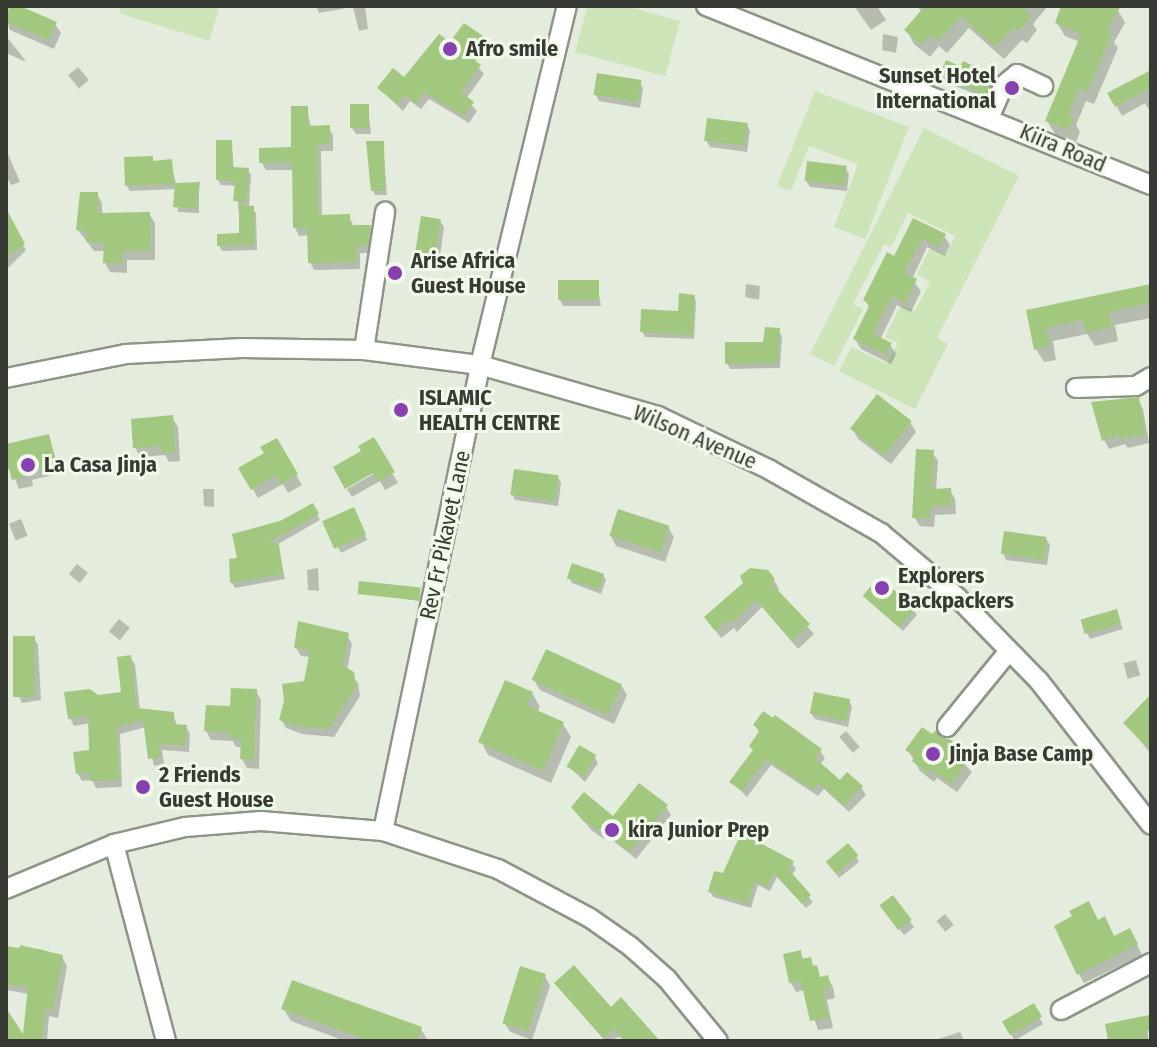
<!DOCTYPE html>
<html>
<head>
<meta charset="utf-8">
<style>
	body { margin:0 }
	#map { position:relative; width:1157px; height:1047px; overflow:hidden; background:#e4eddd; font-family:"Fira Sans Condensed",sans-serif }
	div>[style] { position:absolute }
	.green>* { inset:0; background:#cce4b7 }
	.shadow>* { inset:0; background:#0003; transform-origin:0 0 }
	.building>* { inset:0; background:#a2c87f; transform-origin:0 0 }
	.roads { filter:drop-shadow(2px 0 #8d9587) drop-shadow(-2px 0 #8d9587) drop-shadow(0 2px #8d9587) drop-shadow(0 -2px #8d9587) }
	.minor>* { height:18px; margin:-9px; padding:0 9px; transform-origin:9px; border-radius:9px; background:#fff }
	.dots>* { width:22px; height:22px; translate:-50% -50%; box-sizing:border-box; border:4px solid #f1faea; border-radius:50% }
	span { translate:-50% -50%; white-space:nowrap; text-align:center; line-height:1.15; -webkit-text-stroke:6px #f1faea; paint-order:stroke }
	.poi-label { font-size:22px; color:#373b34; font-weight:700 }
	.left { translate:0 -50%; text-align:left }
	.right { translate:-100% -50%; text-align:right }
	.street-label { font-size:22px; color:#373b34 }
	.frame { position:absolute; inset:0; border:8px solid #373b34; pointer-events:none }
</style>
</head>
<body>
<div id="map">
	<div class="green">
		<i style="clip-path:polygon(121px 6px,211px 6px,219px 9px,209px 41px,119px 13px)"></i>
		<i style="clip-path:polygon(588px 6px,625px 6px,680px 21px,665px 76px,575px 52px)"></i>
		<i style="clip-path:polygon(815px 91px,909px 127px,865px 239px,834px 227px,858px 164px,809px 146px,791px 191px,777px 186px)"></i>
		<i style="clip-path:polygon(924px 128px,1019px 176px,937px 338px,948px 344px,915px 409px,839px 371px,852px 347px,887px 364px,898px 343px,885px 337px,901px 305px,915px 311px,930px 282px,917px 274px,930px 248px,946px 255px,955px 236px,908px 213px,891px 247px,884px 244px,853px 304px,863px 309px,834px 366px,810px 354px)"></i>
	</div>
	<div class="shadow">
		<i style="clip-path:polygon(11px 6px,55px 24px,61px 33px,54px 49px,10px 30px,6px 17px)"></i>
		<i style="clip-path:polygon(365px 6px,368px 29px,359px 31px,353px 7px,319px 13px,316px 6px)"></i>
		<i style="clip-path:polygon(854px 6px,877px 6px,886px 20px,871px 30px)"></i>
		<i style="clip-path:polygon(918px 6px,1048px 6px,1033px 24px,1037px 30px,1027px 43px,1022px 40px,1004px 59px,969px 28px,947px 53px,939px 46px,930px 57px,914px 44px,907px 31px,922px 13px)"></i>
		<i style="clip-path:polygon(1063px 6px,1107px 6px,1118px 10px,1125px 23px,1114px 42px,1118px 48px,1094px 104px,1086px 101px,1076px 125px,1080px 132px,1076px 142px,1055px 134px,1047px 121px,1080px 42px,1065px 36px,1057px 23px)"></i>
		<i style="clip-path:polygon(883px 34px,898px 37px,896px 53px,882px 50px)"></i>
		<i style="clip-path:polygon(6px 36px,22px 56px,26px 62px,6px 53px)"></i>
		<i style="clip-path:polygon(481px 38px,486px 46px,474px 62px,484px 74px,466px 99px,477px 111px,469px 123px,429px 99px,421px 109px,410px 101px,403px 111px,379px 88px,405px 80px,451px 45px)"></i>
		<i style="left:78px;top:67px;width:17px;height:13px;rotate:50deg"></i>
		<i style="clip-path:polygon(981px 71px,996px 87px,990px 100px,945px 82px,941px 76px)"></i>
		<i style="clip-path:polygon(1151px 72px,1151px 113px,1145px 103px,1122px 116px,1110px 94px)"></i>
		<i style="clip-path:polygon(639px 82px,643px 88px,640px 108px,599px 101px,596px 95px)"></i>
		<i style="clip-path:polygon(368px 106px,371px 134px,356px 134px,352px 128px)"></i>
		<i style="clip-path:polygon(307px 108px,311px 128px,328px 127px,333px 135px,333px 151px,321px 151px,322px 217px,349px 216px,354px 227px,370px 227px,374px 235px,372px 253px,360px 253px,360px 269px,314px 270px,310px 262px,310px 235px,299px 236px,295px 228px,294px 170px,266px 170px,261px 162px,293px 149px)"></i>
		<i style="clip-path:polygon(747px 125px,750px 131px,747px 152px,710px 147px,706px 140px)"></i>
		<i style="clip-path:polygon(231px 142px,234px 169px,248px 170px,251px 175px,249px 207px,256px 213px,257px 250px,222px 251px,219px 245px,241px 235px,236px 186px,221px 185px,218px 180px)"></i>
		<i style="clip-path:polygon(383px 143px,387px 195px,375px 195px,373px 191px)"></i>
		<i style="clip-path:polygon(6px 149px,20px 182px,11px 185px,6px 176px)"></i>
		<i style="clip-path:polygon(152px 158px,154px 163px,171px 161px,176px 185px,199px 184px,199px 213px,178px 212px,176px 189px,130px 191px,127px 186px)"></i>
		<i style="clip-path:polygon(845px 168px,849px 174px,847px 191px,810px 187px,806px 181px)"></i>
		<i style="clip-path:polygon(97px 194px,102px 203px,102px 215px,149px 214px,155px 223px,155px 260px,127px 260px,127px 273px,110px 272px,105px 263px,106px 251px,94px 251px,78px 230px)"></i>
		<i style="clip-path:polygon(440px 221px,444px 227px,439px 264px,421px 261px,418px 255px)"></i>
		<i style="clip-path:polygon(914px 221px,944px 236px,950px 245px,945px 256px,927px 247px,912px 279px,921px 291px,911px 312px,897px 305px,880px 340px,890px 345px,896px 354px,891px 364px,861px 349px,855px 339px,870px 309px,865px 300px,895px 258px)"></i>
		<i style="clip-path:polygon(12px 226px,26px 250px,6px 270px,6px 229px)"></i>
		<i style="clip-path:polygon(597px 282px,601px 306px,563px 306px,560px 300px)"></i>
		<i style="clip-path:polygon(746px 284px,760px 286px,759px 300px,745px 297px)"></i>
		<i style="clip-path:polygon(1151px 286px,1151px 318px,1115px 325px,1118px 341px,1095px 346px,1087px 334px,1053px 341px,1056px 360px,1044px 362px,1036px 349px,1028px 312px)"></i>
		<i style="clip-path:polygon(693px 296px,696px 302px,694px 339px,645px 337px,642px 331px,680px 313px)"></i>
		<i style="clip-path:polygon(778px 330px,782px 336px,780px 368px,730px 369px,727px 363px,765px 344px)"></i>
		<i style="clip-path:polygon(1138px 399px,1143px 409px,1149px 443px,1128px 448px,1125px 444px,1109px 449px,1104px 440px)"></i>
		<i style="clip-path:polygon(172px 417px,178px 427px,180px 461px,169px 462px,165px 455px,140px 457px,135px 447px)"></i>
		<i style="clip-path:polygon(910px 422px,916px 432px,891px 464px,858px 439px,853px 429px)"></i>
		<i style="clip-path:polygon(48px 436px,59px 468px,55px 469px,56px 474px,32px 480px,33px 486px,19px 489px,6px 456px,6px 446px)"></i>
		<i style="clip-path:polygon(276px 440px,302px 485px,288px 493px,283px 484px,258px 498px,241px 469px,266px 454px)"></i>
		<i style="clip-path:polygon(373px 440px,398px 483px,385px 490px,380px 481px,352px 497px,347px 489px,382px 469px,363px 452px)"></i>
		<i style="clip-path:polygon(932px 452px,938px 461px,936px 491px,950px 490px,955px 499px,956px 514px,935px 515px,934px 527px,920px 526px,914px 517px)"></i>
		<i style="clip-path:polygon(558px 477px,561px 483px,558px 506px,515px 500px,512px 494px)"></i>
		<i style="clip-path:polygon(203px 489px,214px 489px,214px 507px,204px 506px)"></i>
		<i style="clip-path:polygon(312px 505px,320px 520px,278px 544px,285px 579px,235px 588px,232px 583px,239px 560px,280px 523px)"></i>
		<i style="clip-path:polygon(357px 515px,367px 540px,341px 553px,325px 521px)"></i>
		<i style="left:21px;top:519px;width:18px;height:13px;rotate:68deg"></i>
		<i style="clip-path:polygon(668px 527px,674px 537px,665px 562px,616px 546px,611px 536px)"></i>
		<i style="clip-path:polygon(1046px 539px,1050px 545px,1047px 565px,1006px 560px,1003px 553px)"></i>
		<i style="left:77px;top:564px;width:14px;height:13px;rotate:39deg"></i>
		<i style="clip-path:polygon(318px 568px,319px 591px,308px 590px,307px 570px)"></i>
		<i style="clip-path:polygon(603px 575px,606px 580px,601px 594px,572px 583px,569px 578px)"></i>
		<i style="clip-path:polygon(774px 580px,779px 589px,776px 591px,814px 634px,798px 649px,762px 607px,737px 632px,734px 628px,721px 638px,712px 626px)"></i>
		<i style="clip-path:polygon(420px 590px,419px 601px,362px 593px)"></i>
		<i style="clip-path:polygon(865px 596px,913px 609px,917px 615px,903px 631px)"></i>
		<i style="clip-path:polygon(1116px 612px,1123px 629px,1090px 639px,1087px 633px)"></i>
		<i style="left:119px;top:619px;width:14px;height:16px;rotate:39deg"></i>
		<i style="clip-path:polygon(347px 635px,352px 644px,347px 671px,358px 683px,360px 696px,334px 737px,302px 734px,286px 728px,281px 719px,306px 683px,311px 657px,301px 656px,296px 648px)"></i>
		<i style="clip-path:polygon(34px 638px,38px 645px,41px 700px,22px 703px,19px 697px)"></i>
		<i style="clip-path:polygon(130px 657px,135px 664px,140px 710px,173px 713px,177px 726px,186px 727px,190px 734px,189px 752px,162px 750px,164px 764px,154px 766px,146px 727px,120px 734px,122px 787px,96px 788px,92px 780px,82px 781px,78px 774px,91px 752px,91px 723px,74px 726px,70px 718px,97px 697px,123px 694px)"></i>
		<i style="left:1136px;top:660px;width:16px;height:13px;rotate:75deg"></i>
		<i style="clip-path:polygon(534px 680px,621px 685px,627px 695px,614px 724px,540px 690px)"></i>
		<i style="clip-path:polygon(256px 691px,261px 700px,259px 769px,247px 768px,242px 759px,242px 747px,236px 747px,233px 741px,211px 740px,206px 731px)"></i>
		<i style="clip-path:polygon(532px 693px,540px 707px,537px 713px,563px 724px,571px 737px,551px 783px,488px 755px,481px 741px)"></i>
		<i style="clip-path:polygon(1151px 699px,1151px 754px,1126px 724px)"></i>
		<i style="clip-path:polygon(849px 701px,852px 707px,848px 727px,815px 719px,811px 713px)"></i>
		<i style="clip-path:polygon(755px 725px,820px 751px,825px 758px,820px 765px,841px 782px,861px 787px,866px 795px,849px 812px,824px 789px,818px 796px,771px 765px,747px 797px,732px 782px,754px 752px,760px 734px)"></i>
		<i style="left:846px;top:731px;width:21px;height:9px;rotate:49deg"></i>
		<i style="clip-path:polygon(951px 743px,955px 754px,972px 772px,957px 792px,937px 778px,934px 782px,920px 771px,908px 750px)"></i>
		<i style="clip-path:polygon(594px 756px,598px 763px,585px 782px,568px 766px)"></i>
		<i style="clip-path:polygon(573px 807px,613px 818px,666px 807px,671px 815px,636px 859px,606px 835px,604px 839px,591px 830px)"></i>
		<i style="clip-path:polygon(856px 856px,859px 862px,839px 878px,831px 867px)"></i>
		<i style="clip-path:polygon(792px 863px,796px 869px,791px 876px,813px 902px,806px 908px,777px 877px,770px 891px,758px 885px,751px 908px,713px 897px,710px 891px,724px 876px)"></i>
		<i style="clip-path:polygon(893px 898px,914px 927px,904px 935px,886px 912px)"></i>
		<i style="left:945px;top:914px;width:14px;height:11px;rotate:51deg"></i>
		<i style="clip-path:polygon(1098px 922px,1114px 938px,1135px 940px,1142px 955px,1084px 983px,1079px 974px)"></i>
		<i style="clip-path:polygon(7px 948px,40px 949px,62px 957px,67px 966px,58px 1018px,49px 1016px,47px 1041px,30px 1041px,6px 1037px,6px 1012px,25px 1040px,29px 994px,6px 990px)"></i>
		<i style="clip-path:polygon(800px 952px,804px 960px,810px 959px,820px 979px,827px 977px,833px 987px,835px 998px,827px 1000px,833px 1028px,818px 1030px,805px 990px,796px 992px,791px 983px)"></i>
		<i style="clip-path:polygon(545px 976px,550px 986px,532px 1040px,510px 1032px,504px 1022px)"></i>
		<i style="clip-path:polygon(556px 984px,611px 1009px,658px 1041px,624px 1041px,620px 1037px,605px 1041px)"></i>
		<i style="left:1033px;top:1006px;width:21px;height:33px;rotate:61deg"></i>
		<i style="clip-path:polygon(283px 1008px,421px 1029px,428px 1041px,345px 1041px,291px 1021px)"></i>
		<i style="clip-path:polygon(1148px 1017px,1148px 1041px,1112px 1041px)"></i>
		<i style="clip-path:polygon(960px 1032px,964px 1041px,932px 1041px)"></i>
	</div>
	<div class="building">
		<i style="clip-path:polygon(9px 6px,20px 6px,57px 22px,48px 40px,6px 22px)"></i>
		<i style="clip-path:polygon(925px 6px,1021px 6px,1031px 16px,1020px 31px,1014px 28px,995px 47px,961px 16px,939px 41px,931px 35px,922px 45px,904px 30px)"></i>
		<i style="clip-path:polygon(1061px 6px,1121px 6px,1107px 30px,1112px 34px,1087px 92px,1079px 89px,1068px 115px,1074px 118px,1069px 130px,1045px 121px,1081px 34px,1055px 23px)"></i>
		<i style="clip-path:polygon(464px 23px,483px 36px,469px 56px,481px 65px,461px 92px,474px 102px,464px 116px,424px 92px,416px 103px,405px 95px,397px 104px,377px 88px,393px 68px,404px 77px,439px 34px,450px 42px)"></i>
		<i style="clip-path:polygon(946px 60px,960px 66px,963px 61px,983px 70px,981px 74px,993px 80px,986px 95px,939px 76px)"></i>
		<i style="clip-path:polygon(1151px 70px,1151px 88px,1115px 107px,1107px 93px)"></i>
		<i style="left:597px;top:73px;width:45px;height:22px;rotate:9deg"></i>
		<i style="left:369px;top:104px;width:24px;height:19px;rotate:90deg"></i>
		<i style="clip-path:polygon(291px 106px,308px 106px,308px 126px,330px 125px,330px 144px,317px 144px,318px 215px,350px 214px,350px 225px,371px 225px,368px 246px,357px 246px,357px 262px,308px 263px,307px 228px,293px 228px,292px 162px,259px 163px,259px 148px,291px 147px)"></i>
		<i style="left:707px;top:118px;width:41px;height:23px;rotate:7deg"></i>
		<i style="clip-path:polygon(216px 140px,232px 140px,233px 167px,249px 168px,247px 202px,233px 201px,235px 181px,216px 180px)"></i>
		<i style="clip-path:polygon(366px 141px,384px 141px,385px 191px,371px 191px)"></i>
		<i style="clip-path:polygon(153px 156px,153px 161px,172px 159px,174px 184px,125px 186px,124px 157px)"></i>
		<i style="left:807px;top:161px;width:40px;height:20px;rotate:7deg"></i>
		<i style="clip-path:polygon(200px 182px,197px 209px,173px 207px,175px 183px)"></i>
		<i style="clip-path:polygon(80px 192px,98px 192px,98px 213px,150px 212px,151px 251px,123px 251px,122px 264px,103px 263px,104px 243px,86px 242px,87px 232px,76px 230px)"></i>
		<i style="clip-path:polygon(239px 205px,254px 206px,255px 245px,217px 246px,217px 234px,239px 233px)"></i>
		<i style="clip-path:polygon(6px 208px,25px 244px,6px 257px)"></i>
		<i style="left:421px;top:216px;width:20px;height:40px;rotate:9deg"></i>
		<i style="clip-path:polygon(913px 218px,946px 234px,939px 247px,922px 239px,904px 273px,917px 279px,905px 303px,892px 296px,873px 334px,892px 343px,886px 355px,853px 339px,870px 304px,863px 300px,887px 252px,894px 256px)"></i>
		<i style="left:558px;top:280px;width:41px;height:20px"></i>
		<i style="clip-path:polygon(1151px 284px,1151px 303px,1109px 312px,1112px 327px,1086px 333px,1083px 320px,1046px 328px,1050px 346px,1034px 350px,1026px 310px)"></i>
		<i style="clip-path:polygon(679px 293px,695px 295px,692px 335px,640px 332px,641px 309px,678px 311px)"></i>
		<i style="clip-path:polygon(765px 327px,780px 328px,778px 363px,725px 364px,725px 342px,763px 342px)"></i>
		<i style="left:877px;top:394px;width:44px;height:44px;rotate:38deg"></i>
		<i style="clip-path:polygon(1139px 397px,1145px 434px,1120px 439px,1119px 435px,1102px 441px,1091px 402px)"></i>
		<i style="clip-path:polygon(173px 415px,175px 452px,162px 453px,161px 446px,133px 448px,131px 419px)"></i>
		<i style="clip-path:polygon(49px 434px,55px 458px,51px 459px,52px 465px,28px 471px,29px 476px,12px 480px,9px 469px,6px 470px,6px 444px)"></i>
		<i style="clip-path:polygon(374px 437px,395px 472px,378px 482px,373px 473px,345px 489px,333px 467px,361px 451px,358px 446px)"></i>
		<i style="clip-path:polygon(277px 438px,298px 474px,281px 484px,276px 475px,251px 490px,238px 468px,264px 453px,260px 447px)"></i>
		<i style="clip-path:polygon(916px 449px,934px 450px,932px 489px,951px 488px,952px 506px,931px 506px,930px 518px,912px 518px)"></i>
		<i style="left:514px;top:469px;width:45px;height:26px;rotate:8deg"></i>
		<i style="clip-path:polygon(313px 503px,319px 514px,269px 542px,279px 544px,283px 574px,230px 583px,229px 559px,237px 558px,232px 534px,280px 521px)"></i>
		<i style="left:354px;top:507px;width:30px;height:35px;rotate:66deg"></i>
		<i style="left:618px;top:509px;width:54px;height:28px;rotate:18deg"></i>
		<i style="left:1004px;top:531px;width:43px;height:23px;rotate:8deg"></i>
		<i style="left:572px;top:563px;width:34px;height:16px;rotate:19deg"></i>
		<i style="clip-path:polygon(750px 568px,768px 570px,775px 579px,771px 583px,810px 624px,792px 641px,756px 600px,731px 624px,728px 620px,715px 631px,704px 617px,743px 583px,740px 576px)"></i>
		<i style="left:879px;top:577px;width:48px;height:25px;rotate:41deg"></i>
		<i style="left:359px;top:581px;width:62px;height:13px;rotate:6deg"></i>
		<i style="left:1117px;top:609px;width:15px;height:38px;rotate:74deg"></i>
		<i style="clip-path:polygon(298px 621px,349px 633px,343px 666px,354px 672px,356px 687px,329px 729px,296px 726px,279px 720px,284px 701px,282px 684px,304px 681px,310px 650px,294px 648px)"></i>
		<i style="left:13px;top:636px;width:22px;height:61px"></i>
		<i style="left:546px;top:649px;width:84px;height:34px;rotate:25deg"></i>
		<i style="clip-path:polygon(131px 655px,137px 708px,174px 712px,173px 724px,187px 725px,185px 746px,159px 744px,161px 757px,148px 759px,143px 720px,117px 727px,119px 780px,90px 781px,90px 773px,76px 774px,73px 752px,89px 750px,88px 716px,68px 719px,64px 692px,90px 689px,98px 695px,121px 692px,117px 657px)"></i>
		<i style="clip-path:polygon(505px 680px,533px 692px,527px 706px,564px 722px,543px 771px,478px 742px)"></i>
		<i style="clip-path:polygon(231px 688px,257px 689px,254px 760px,240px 759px,241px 739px,229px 738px,229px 733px,204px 731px,206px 705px,230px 706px)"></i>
		<i style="left:814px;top:692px;width:37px;height:22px;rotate:11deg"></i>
		<i style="clip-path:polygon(1151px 694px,1151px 750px,1123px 723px)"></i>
		<i style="clip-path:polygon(763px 711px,773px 718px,775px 715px,822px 749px,815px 758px,840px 780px,847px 772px,863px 786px,844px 806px,819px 783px,813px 790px,766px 759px,742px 791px,729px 782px,753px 750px,749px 746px,760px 730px,753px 725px)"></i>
		<i style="clip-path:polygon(922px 727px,932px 734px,936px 730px,940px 737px,949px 739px,953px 741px,948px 747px,967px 761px,951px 784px,931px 769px,928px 773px,912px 761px,915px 757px,905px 750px)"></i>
		<i style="left:579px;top:745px;width:20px;height:25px;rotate:30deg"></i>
		<i style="clip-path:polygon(639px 783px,668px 805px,630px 852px,601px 828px,599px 831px,583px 821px,571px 807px,584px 792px,613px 816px)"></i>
		<i style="clip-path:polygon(741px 833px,794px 861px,789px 870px,811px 895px,802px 904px,774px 873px,767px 887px,755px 881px,748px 903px,708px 892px,714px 871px,723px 873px)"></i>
		<i style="left:848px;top:843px;width:16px;height:29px;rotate:50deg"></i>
		<i style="left:893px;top:895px;width:31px;height:17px;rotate:53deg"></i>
		<i style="clip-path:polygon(1089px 901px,1098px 920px,1105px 916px,1114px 936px,1130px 928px,1138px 944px,1077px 975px,1054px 926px,1072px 916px,1069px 911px)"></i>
		<i style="clip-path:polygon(20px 945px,63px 955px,53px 1010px,45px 1008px,42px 1041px,6px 1040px,6px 1008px,23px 1034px,28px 987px,6px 984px,6px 946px,20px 948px)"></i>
		<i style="clip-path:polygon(801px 950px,802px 959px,811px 957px,813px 966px,817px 965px,820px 977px,828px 975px,831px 988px,823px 990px,829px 1018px,810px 1021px,801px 981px,789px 983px,783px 954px)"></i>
		<i style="clip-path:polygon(574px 965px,611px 1007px,621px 997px,660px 1041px,625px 1041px,614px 1029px,603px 1038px,554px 983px)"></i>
		<i style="left:520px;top:966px;width:27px;height:60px;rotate:17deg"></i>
		<i style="clip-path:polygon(292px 980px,422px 1027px,417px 1041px,370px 1041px,281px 1009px)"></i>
		<i style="left:1034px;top:1003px;width:16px;height:37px;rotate:60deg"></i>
		<i style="clip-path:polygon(1149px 1015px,1151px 1030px,1145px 1031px,1147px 1041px,1108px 1041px,1105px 1024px)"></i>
	</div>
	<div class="roads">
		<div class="minor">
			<i style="left:706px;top:6px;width:480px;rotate:21.9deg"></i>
			<i style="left:989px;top:118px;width:36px;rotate:-66deg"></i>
			<i style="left:1004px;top:85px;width:17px;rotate:-40deg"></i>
			<i style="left:1017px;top:74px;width:29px;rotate:25deg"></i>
			<i style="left:364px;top:350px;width:140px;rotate:-81.3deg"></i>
			<i style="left:6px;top:378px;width:122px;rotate:-11.3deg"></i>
			<i style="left:126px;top:354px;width:116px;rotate:-3deg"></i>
			<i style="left:242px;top:348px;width:122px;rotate:0.9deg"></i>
			<i style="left:364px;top:350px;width:117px;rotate:7.4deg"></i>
			<i style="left:480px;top:365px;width:185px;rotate:16deg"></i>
			<i style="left:658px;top:416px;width:124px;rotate:25.7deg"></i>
			<i style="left:770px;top:470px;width:128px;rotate:29.6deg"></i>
			<i style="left:881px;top:533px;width:99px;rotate:40.1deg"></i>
			<i style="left:957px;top:597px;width:117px;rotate:45.7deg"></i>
			<i style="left:1039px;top:681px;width:182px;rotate:52.1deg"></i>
			<i style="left:1076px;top:388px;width:60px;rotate:-1.9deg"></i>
			<i style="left:1136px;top:386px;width:17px;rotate:-31deg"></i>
			<i style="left:947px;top:727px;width:98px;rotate:-50.8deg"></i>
			<i style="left:383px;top:831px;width:476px;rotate:-78.2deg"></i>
			<i style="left:480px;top:365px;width:369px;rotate:-76.4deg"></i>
			<i style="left:114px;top:844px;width:204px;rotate:75.2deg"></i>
			<i style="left:6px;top:889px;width:117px;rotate:-22.6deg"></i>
			<i style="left:114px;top:844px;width:73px;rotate:-13.5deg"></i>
			<i style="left:185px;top:827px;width:76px;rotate:-4.5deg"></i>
			<i style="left:261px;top:821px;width:122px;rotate:4.7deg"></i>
			<i style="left:383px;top:831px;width:121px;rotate:18.3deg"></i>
			<i style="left:498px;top:869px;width:104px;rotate:28deg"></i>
			<i style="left:590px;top:918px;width:49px;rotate:35deg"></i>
			<i style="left:630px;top:946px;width:50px;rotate:41.7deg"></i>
			<i style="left:667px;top:979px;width:80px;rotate:50.6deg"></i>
			<i style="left:1061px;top:1010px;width:102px;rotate:-27.6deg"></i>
		</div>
	</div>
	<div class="dots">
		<i style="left:450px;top:49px;background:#873fb1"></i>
		<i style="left:1012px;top:88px;background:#873fb1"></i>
		<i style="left:395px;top:273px;background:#873fb1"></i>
		<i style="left:401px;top:410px;background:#873fb1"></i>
		<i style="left:28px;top:465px;background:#873fb1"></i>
		<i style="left:882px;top:588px;background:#873fb1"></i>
		<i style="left:933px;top:754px;background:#873fb1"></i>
		<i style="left:143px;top:787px;background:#873fb1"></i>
		<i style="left:612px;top:830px;background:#873fb1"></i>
	</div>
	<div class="poi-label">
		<span class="left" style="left:466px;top:49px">Afro smile</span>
		<span class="right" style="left:996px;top:88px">Sunset Hotel<br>International</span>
		<span class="left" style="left:411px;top:273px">Arise Africa<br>Guest House</span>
		<span class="left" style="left:419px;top:410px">ISLAMIC<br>HEALTH CENTRE</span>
		<span class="left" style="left:44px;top:465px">La Casa Jinja</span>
		<span class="left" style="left:898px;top:588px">Explorers<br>Backpackers</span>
		<span class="left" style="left:949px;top:754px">Jinja Base Camp</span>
		<span class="left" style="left:159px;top:787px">2 Friends<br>Guest House</span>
		<span class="left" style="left:628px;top:830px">kira Junior Prep</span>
	</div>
	<div class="street-label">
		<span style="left:1063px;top:148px;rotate:23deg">Kiira Road</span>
		<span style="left:695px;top:437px;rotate:23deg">Wilson Avenue</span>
		<span style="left:445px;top:535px;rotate:-78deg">Rev Fr Pikavet Lane</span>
	</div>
	<div class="frame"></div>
</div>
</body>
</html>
